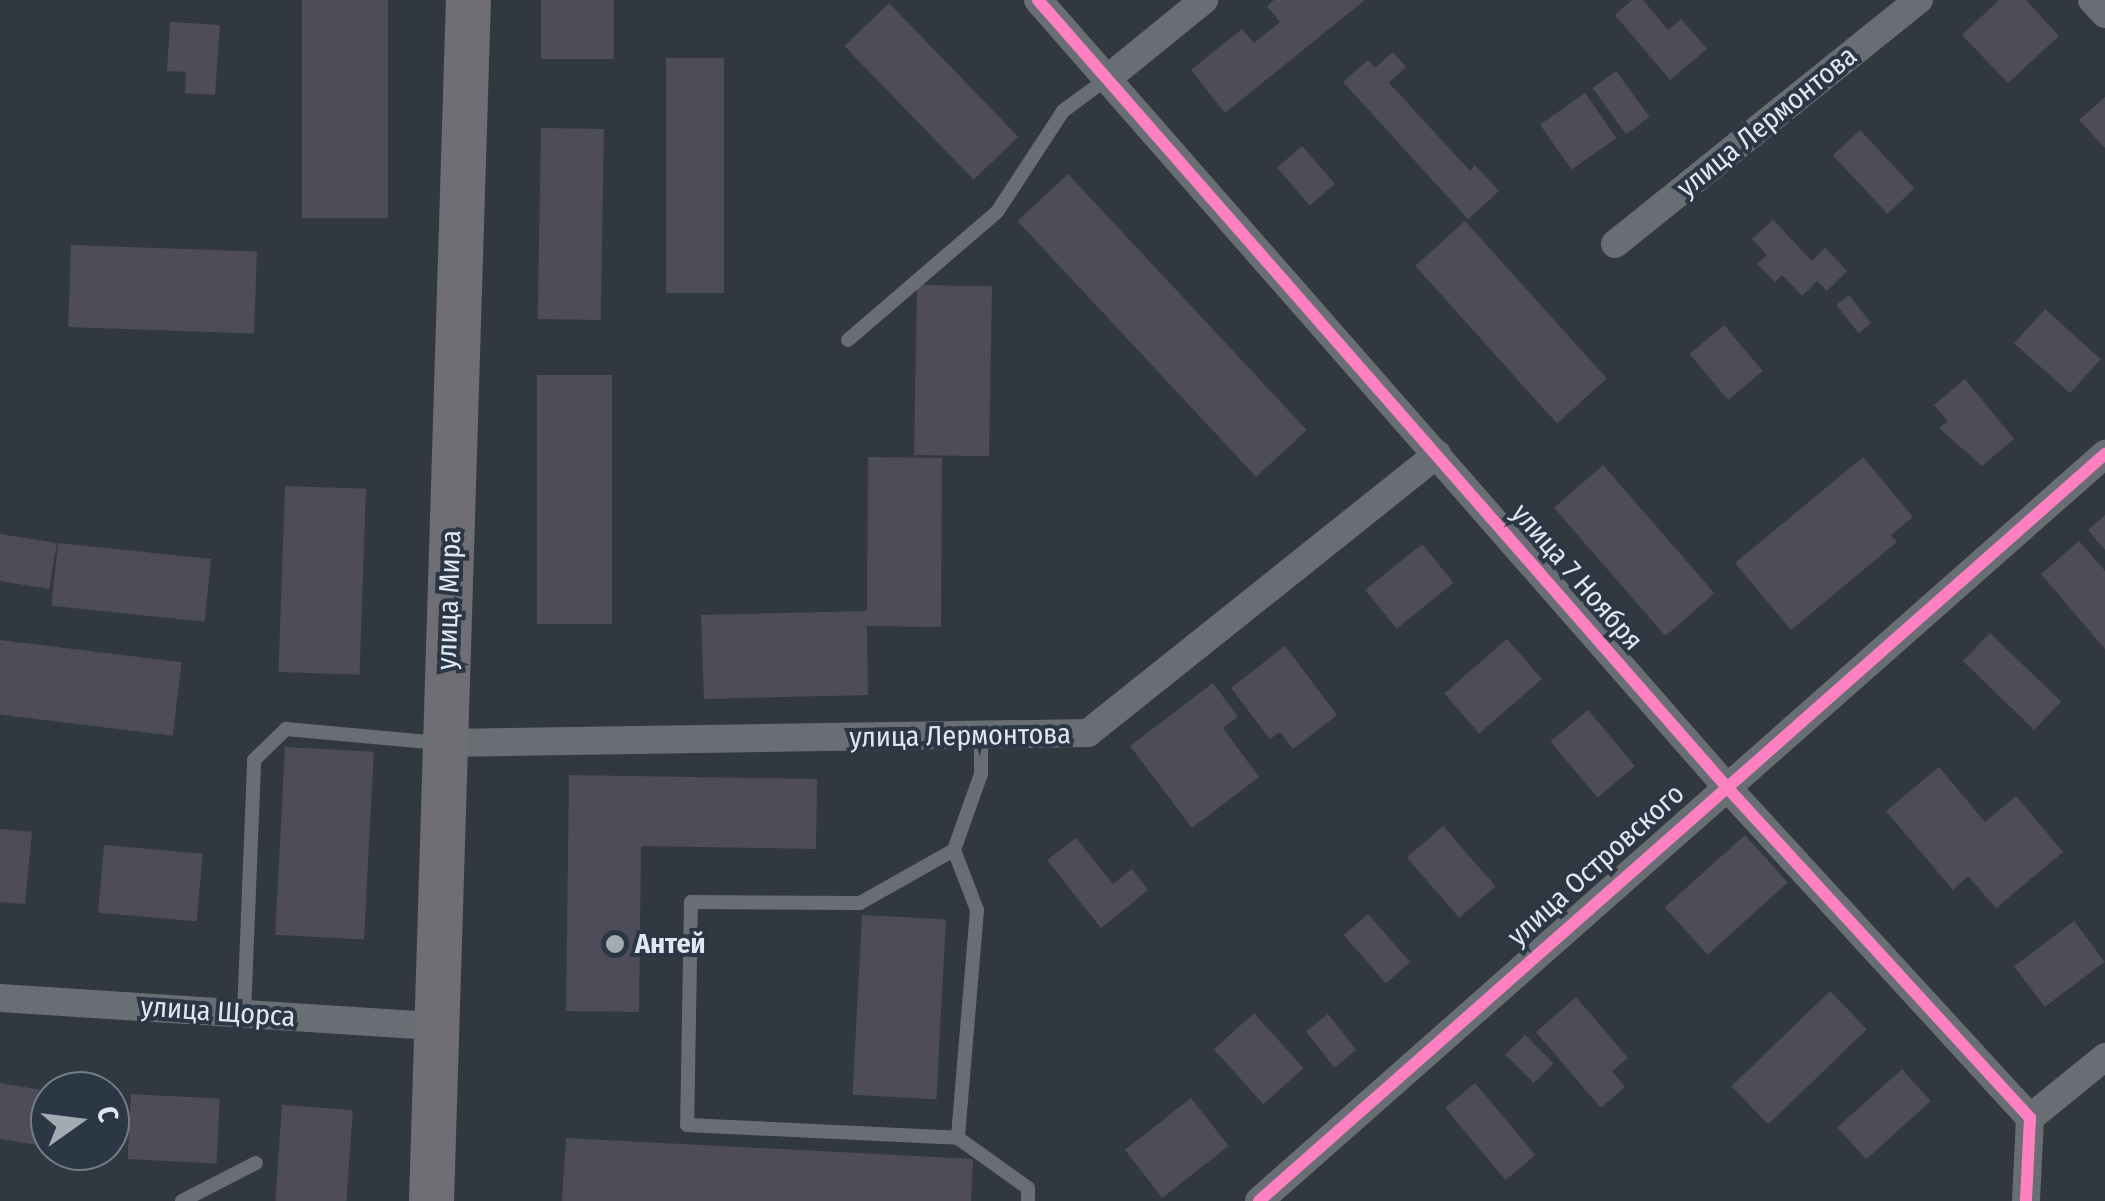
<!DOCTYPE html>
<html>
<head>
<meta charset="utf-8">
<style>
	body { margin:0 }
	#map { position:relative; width:2105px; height:1201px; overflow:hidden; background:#323840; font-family:"Fira Sans Condensed",sans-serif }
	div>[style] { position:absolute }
	.building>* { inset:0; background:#4e4c58; transform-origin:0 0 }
	.lane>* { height:14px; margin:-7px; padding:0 7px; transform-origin:7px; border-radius:7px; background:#696e75 }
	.street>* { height:28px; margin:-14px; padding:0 14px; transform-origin:14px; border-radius:14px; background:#696e75 }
	.primary>* { height:45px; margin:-22.5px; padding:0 22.5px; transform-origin:22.5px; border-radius:22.5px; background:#6f6e74 }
	.cycleway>* { height:12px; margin:-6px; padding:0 6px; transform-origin:6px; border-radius:6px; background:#ff80c0 }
	.dots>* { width:28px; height:28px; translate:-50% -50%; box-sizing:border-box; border:5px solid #2c3746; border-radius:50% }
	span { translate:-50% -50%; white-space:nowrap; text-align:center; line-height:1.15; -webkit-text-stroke:8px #2c3746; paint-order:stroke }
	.street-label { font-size:28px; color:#e0e7f0 }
	.poi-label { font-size:28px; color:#e0e7f0; font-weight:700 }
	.left { translate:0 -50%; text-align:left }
	.north { position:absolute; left:30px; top:1071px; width:100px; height:100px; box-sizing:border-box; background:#2c3746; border:2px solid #747d8a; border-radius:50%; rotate:76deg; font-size:28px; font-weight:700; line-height:40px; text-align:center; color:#e0e7f0 }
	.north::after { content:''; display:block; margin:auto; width:35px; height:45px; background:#a3aab2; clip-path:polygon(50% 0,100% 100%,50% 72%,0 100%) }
</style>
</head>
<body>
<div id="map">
	<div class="building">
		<i style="left:302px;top:0;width:86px;height:218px"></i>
		<i style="left:541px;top:0;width:73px;height:59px"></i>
		<i style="clip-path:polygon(1274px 0,1365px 0,1225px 113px,1191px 70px,1242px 29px,1254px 43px,1280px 22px,1267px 6px)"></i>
		<i style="clip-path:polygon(1632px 0,1643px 0,1668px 30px,1681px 19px,1707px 49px,1670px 80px,1615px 15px)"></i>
		<i style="clip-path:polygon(1999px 0,2026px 0,2059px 36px,2008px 83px,1962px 35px)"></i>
		<i style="left:889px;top:3px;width:186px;height:62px;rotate:46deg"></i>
		<i style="clip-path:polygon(170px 22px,220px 25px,215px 95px,185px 93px,186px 72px,167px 71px)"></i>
		<i style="clip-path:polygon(1393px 52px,1406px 67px,1389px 83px,1470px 171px,1475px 165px,1499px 191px,1468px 219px,1343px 82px,1368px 60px,1375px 68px)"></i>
		<i style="left:666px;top:58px;width:58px;height:235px"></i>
		<i style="left:1616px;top:71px;width:57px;height:29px;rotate:54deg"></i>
		<i style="left:1585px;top:93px;width:55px;height:55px;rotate:55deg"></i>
		<i style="clip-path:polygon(2105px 97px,2105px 148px,2079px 120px)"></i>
		<i style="left:541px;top:128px;width:63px;height:191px;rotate:1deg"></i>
		<i style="left:1860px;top:130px;width:80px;height:37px;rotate:47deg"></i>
		<i style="left:1302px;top:146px;width:50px;height:33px;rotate:49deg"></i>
		<i style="left:1068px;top:174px;width:350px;height:69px;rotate:47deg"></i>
		<i style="clip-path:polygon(1773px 220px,1812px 261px,1825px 248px,1847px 271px,1827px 291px,1817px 281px,1802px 296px,1782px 275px,1775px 282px,1757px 264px,1767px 255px,1752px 239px)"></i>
		<i style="left:1465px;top:221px;width:212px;height:67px;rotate:48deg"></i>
		<i style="left:71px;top:245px;width:186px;height:82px;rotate:2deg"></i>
		<i style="left:917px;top:285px;width:75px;height:170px;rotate:1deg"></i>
		<i style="left:1849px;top:295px;width:36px;height:16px;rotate:52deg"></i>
		<i style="left:2045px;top:309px;width:75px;height:46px;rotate:42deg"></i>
		<i style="left:1724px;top:325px;width:60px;height:45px;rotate:50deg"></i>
		<i style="left:612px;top:375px;width:249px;height:75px;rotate:90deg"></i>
		<i style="clip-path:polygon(1965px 379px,2014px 439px,1982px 466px,1939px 428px,1948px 421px,1934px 405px)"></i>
		<i style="clip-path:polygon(868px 457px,942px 458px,941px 627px,867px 626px,868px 695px,704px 699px,701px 615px,867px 611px)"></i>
		<i style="clip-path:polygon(1863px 457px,1913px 517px,1891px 535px,1897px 542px,1791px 630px,1735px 563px)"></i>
		<i style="left:1603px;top:465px;width:170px;height:65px;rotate:49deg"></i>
		<i style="left:285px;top:486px;width:81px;height:186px;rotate:2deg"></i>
		<i style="clip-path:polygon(2105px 515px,2105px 550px,2088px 530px)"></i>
		<i style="clip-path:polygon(0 534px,57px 543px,49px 589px,0 581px)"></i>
		<i style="clip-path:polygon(2079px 541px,2105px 571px,2105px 649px,2041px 574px)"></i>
		<i style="left:58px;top:543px;width:154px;height:63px;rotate:6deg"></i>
		<i style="left:1422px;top:544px;width:50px;height:73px;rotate:51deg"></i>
		<i style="left:1990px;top:633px;width:99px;height:39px;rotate:44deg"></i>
		<i style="left:1507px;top:639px;width:53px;height:83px;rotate:49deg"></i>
		<i style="left:0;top:640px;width:183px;height:74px;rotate:7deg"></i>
		<i style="clip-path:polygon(1285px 646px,1337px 715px,1293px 749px,1280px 732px,1270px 739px,1231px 688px)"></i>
		<i style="clip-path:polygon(1213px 683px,1238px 717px,1223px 728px,1259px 777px,1192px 828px,1130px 746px)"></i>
		<i style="left:1588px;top:710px;width:73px;height:49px;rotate:50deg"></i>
		<i style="left:285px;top:747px;width:89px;height:188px;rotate:3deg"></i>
		<i style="clip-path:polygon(1939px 767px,1985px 822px,2016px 796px,2063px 852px,1996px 908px,1968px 876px,1953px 890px,1886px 811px)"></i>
		<i style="clip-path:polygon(569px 775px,817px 779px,816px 849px,641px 846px,639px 1012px,566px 1011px)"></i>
		<i style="left:1443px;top:826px;width:80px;height:48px;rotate:49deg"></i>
		<i style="clip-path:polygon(0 829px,32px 832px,25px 904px,0 902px)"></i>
		<i style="left:1745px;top:835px;width:64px;height:108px;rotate:48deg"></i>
		<i style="clip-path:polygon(1076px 838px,1113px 884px,1132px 869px,1148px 890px,1101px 928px,1047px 860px)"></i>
		<i style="left:104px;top:845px;width:99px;height:68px;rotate:5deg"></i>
		<i style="left:1368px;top:914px;width:64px;height:32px;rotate:49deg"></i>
		<i style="left:862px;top:915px;width:84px;height:180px;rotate:3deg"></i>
		<i style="left:2074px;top:921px;width:51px;height:75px;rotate:53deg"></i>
		<i style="left:1830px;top:991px;width:53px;height:137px;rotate:46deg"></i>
		<i style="clip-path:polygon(1576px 997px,1628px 1058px,1612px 1071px,1625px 1087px,1601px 1108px,1536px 1032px)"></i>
		<i style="left:1254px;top:1013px;width:74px;height:54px;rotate:48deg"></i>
		<i style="left:1328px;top:1014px;width:46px;height:28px;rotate:52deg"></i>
		<i style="left:1525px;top:1035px;width:40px;height:28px;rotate:45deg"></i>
		<i style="left:1902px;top:1069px;width:43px;height:87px;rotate:48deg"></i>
		<i style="clip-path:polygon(0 1083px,47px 1091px,37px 1145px,0 1139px)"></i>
		<i style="left:1475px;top:1083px;width:94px;height:39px;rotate:50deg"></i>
		<i style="left:131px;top:1094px;width:89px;height:65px;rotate:3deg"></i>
		<i style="left:1191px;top:1098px;width:61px;height:84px;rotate:52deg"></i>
		<i style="left:282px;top:1105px;width:71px;height:96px;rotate:4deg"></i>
		<i style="clip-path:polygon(566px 1138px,973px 1159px,971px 1201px,562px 1201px)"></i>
	</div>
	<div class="lane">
		<i style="left:848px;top:340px;width:196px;rotate:-40.7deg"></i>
		<i style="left:997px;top:212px;width:121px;rotate:-56.8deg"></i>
		<i style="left:1063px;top:111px;width:56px;rotate:-36.3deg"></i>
		<i style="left:981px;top:737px;width:37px;rotate:90deg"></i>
		<i style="left:981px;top:774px;width:81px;rotate:109.6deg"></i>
		<i style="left:954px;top:850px;width:64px;rotate:69deg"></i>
		<i style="left:977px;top:910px;width:229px;rotate:94.8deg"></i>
		<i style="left:958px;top:1138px;width:86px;rotate:35.5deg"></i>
		<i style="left:1028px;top:1188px;width:13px;rotate:90deg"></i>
		<i style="left:954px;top:850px;width:108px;rotate:150.6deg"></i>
		<i style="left:860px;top:903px;width:169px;rotate:-179.7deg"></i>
		<i style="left:691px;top:902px;width:223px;rotate:91deg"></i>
		<i style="left:687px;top:1125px;width:271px;rotate:2.7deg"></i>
		<i style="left:244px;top:1014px;width:254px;rotate:-87.7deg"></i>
		<i style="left:254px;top:760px;width:45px;rotate:-44.1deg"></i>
		<i style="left:286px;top:729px;width:154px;rotate:5.2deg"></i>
		<i style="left:182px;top:1201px;width:83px;rotate:-27.2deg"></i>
	</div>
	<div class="street">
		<i style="left:1038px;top:0;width:1042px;rotate:48.81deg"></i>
		<i style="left:1724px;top:784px;width:453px;rotate:47.5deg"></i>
		<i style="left:2030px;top:1118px;width:83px;rotate:92.8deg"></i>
		<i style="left:2092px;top:0;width:19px;rotate:47deg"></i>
		<i style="left:1108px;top:78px;width:124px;rotate:-39.1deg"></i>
		<i style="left:1615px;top:244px;width:390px;rotate:-38.8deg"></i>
		<i style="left:445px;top:743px;width:643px;rotate:-0.89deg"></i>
		<i style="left:1088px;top:733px;width:447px;rotate:-38.6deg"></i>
		<i style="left:0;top:998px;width:437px;rotate:3.7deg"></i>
		<i style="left:2030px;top:1118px;width:97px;rotate:-39.1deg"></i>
		<i style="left:1259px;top:1201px;width:1129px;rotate:-41.44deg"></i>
	</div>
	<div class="primary">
		<i style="left:431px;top:1201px;width:1202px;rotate:-88.24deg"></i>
	</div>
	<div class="cycleway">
		<i style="left:1038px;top:0;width:1042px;rotate:48.81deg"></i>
		<i style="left:1724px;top:784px;width:453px;rotate:47.5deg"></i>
		<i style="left:2030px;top:1118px;width:83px;rotate:92.8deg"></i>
		<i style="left:1259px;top:1201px;width:1129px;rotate:-41.44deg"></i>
	</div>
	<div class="dots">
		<i style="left:615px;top:944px;background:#a3aab2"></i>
	</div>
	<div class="street-label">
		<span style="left:1767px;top:122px;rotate:-39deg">улица Лермонтова</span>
		<span style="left:1577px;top:577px;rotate:49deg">улица 7 Ноября</span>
		<span style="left:449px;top:600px;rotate:-88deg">улица Мира</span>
		<span style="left:960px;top:736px;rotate:-1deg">улица Лермонтова</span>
		<span style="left:1596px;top:865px;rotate:-42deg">улица Островского</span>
		<span style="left:218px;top:1012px;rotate:4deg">улица Щорса</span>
	</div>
	<div class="poi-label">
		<span class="left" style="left:635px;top:944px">Антей</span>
	</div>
	<div class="north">С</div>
</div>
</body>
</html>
